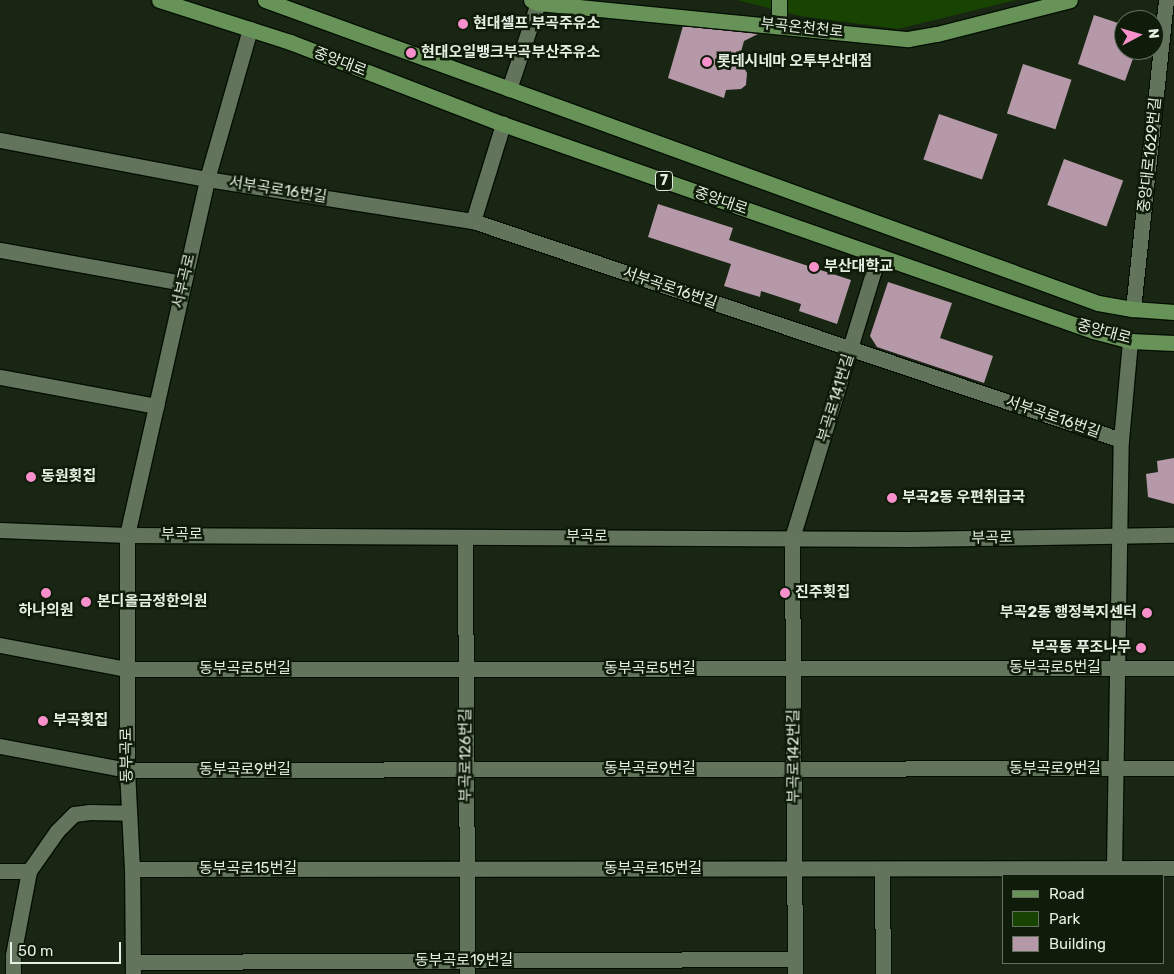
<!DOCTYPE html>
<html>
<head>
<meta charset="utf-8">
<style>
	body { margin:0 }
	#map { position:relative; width:1174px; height:974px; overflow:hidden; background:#182613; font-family:Rubik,"Noto Sans KR",sans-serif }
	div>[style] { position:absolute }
	.green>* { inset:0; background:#184401 }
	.building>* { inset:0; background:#b599a8; transform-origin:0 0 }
	.roads { filter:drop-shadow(1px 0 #030e01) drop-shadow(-1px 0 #030e01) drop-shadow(0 1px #030e01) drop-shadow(0 -1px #030e01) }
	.minor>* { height:15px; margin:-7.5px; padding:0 7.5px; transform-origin:7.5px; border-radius:7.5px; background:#63745d }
	.major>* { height:15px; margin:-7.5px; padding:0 7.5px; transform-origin:7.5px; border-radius:7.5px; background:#689358 }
	.dots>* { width:14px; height:14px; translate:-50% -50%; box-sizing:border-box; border:2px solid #0e1c09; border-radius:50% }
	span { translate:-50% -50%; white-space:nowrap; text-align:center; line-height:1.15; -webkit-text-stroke:5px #0e1c09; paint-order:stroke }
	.shield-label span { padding:1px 4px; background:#0e1c09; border:1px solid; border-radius:4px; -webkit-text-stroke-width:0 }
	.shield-label { font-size:14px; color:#e5eee2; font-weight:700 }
	.poi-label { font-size:15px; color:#e5eee2; font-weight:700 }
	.left { translate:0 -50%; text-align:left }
	.right { translate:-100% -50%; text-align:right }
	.street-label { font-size:15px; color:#e5eee2 }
	.legend { position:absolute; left:1002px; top:874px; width:162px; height:90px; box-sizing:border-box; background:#0e1c09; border:1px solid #647060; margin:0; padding:6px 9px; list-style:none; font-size:15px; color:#e5eee2 }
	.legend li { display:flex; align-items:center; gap:10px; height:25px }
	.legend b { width:25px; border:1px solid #647060 }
	.north { position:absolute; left:1114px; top:10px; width:50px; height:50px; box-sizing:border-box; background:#0e1c09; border:1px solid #647060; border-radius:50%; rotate:84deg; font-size:14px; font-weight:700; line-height:20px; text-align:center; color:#e5eee2 }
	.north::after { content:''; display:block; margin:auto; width:18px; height:22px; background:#f890cc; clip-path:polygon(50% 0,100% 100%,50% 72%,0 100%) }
	.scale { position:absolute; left:10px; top:942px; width:111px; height:22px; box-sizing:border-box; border:2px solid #e5eee2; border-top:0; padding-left:6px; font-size:15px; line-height:18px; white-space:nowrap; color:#e5eee2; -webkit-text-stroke:4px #0e1c09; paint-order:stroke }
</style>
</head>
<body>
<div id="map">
	<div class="green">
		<i style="clip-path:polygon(737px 0,1016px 0,898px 29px,800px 16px)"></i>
	</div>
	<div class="building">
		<i style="clip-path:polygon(1094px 15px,1124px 25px,1124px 50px,1136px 50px,1125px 81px,1078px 64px)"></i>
		<i style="clip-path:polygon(683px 26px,758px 34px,744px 41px,739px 59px,747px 73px,746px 85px,741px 89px,726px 90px,724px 98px,668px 78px)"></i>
		<i style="left:1023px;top:64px;width:51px;height:52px;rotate:18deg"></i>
		<i style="left:939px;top:114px;width:62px;height:48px;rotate:19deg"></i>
		<i style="left:1064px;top:159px;width:63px;height:49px;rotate:20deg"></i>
		<i style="clip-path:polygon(658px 204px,733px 228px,729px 240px,851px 280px,837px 324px,799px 311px,801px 304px,761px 291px,760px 297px,724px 286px,731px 264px,648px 237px)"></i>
		<i style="clip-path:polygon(888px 282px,952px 303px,940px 338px,993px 356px,984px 383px,877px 347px,870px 336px)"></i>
		<i style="clip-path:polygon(1174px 458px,1174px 504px,1148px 497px,1146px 474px,1158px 472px,1157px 461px)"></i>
	</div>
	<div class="roads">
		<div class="minor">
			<i style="left:509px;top:89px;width:91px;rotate:-71.4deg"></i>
			<i style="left:0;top:140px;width:211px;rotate:10.7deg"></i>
			<i style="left:207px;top:179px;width:269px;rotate:9deg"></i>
			<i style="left:473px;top:221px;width:684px;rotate:18.67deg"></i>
			<i style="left:473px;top:221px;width:102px;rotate:-72.8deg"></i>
			<i style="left:0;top:250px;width:186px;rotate:10.2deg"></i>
			<i style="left:1133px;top:309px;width:311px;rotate:-83.9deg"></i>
			<i style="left:0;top:377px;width:159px;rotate:10.5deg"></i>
			<i style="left:0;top:530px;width:127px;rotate:2.3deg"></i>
			<i style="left:127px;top:535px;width:783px;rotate:0.29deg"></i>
			<i style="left:910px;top:539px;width:264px;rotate:-0.9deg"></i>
			<i style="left:465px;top:537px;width:437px;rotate:89.7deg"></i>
			<i style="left:0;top:645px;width:128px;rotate:10.8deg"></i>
			<i style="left:126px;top:669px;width:1048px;rotate:-0.05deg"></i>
			<i style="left:0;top:746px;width:129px;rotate:10.7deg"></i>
			<i style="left:127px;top:770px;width:1047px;rotate:-0.11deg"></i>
			<i style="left:1114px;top:868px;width:428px;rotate:-89.1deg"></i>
			<i style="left:1121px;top:440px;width:99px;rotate:-84.8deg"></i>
			<i style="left:132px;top:869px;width:1042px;rotate:-0.05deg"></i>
			<i style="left:882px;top:869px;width:105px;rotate:89.5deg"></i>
			<i style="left:0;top:871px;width:29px"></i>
			<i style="left:133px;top:962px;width:662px;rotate:-0.26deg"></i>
			<i style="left:13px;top:974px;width:19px;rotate:-90deg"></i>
			<i style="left:13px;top:955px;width:86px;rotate:-79.2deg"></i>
			<i style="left:29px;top:871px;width:49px;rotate:-55deg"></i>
			<i style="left:57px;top:831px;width:24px;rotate:-45deg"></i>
			<i style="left:74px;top:814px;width:16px;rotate:-7deg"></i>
			<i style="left:90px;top:812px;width:39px;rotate:1deg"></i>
			<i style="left:133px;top:974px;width:105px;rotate:-90.5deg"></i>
			<i style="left:132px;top:869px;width:99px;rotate:-92.9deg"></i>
			<i style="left:127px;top:770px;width:235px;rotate:-90deg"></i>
			<i style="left:127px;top:535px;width:365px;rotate:-77.3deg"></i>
			<i style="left:207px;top:179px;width:156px;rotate:-74deg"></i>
			<i style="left:795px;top:974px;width:436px;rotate:-90.4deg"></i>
			<i style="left:792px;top:538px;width:294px;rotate:-73deg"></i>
		</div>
		<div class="major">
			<i style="left:159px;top:0;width:138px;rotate:17.8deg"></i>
			<i style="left:290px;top:42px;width:228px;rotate:21.1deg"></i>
			<i style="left:503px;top:124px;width:625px;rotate:19.33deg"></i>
			<i style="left:1093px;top:331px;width:38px;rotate:15deg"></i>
			<i style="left:1130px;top:341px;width:44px;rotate:2.6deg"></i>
			<i style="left:265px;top:0;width:886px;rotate:19.99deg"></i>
			<i style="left:1098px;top:303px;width:36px;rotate:10deg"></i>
			<i style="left:1133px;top:309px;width:41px;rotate:4.2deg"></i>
			<i style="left:531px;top:0;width:8px;rotate:23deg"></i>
			<i style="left:538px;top:3px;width:372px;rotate:5.6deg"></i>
			<i style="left:908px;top:39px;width:29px;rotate:-10deg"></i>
			<i style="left:937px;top:34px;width:137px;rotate:-14.3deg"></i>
			<i style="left:779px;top:0;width:26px;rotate:90deg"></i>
		</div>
	</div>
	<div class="dots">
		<i style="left:463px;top:24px;background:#f890cc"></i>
		<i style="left:411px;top:53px;background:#f890cc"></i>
		<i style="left:707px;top:62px;background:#f890cc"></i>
		<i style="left:814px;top:267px;background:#f890cc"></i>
		<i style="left:31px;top:477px;background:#f890cc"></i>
		<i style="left:892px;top:498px;background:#f890cc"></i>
		<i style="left:46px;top:593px;background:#f890cc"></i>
		<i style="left:785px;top:593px;background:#f890cc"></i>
		<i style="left:86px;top:602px;background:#f890cc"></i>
		<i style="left:1147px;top:613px;background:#f890cc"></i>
		<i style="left:1141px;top:648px;background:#f890cc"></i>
		<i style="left:43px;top:721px;background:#f890cc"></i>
	</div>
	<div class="shield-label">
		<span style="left:664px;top:181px">7</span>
	</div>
	<div class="poi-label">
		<span class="left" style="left:473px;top:24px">현대셀프 부곡주유소</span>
		<span class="left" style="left:421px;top:53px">현대오일뱅크부곡부산주유소</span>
		<span class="left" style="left:717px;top:62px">롯데시네마 오투부산대점</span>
		<span class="left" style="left:824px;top:267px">부산대학교</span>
		<span class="left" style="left:41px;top:477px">동원횟집</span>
		<span class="left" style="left:902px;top:498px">부곡2동 우편취급국</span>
		<span class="left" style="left:795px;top:593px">진주횟집</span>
		<span class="left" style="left:97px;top:602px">본디올금정한의원</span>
		<span style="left:46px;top:611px">하나의원</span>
		<span class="right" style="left:1137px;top:613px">부곡2동 행정복지센터</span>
		<span class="right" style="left:1131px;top:648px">부곡동 푸조나무</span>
		<span class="left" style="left:53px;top:721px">부곡횟집</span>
	</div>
	<div class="street-label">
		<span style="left:802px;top:28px;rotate:6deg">부곡온천천로</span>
		<span style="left:340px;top:62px;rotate:21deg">중앙대로</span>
		<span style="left:1150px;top:155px;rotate:-84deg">중앙대로1629번길</span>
		<span style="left:278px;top:190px;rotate:9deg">서부곡로16번길</span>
		<span style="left:721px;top:201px;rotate:19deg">중앙대로</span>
		<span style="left:184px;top:281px;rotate:-77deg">서부곡로</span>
		<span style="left:670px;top:288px;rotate:19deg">서부곡로16번길</span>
		<span style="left:1104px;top:332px;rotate:15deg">중앙대로</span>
		<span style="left:836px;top:398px;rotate:-73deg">부곡로141번길</span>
		<span style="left:1053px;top:417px;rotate:19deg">서부곡로16번길</span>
		<span style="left:182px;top:535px">부곡로</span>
		<span style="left:587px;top:537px">부곡로</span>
		<span style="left:992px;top:538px;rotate:-1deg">부곡로</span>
		<span style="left:1055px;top:668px">동부곡로5번길</span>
		<span style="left:245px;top:669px">동부곡로5번길</span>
		<span style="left:650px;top:669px">동부곡로5번길</span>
		<span style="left:127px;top:755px;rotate:-91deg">동부곡로</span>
		<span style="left:466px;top:755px;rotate:-90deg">부곡로126번길</span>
		<span style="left:794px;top:756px;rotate:-90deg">부곡로142번길</span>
		<span style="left:650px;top:769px">동부곡로9번길</span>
		<span style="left:1055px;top:769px">동부곡로9번길</span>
		<span style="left:245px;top:770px">동부곡로9번길</span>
		<span style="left:248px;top:869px">동부곡로15번길</span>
		<span style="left:653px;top:869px">동부곡로15번길</span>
		<span style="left:464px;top:961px">동부곡로19번길</span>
	</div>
	<ul class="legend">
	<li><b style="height:6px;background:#689358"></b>Road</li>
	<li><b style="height:14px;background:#184401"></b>Park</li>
	<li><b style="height:14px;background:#b599a8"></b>Building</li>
	</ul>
	<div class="north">N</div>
	<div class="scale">50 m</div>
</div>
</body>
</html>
